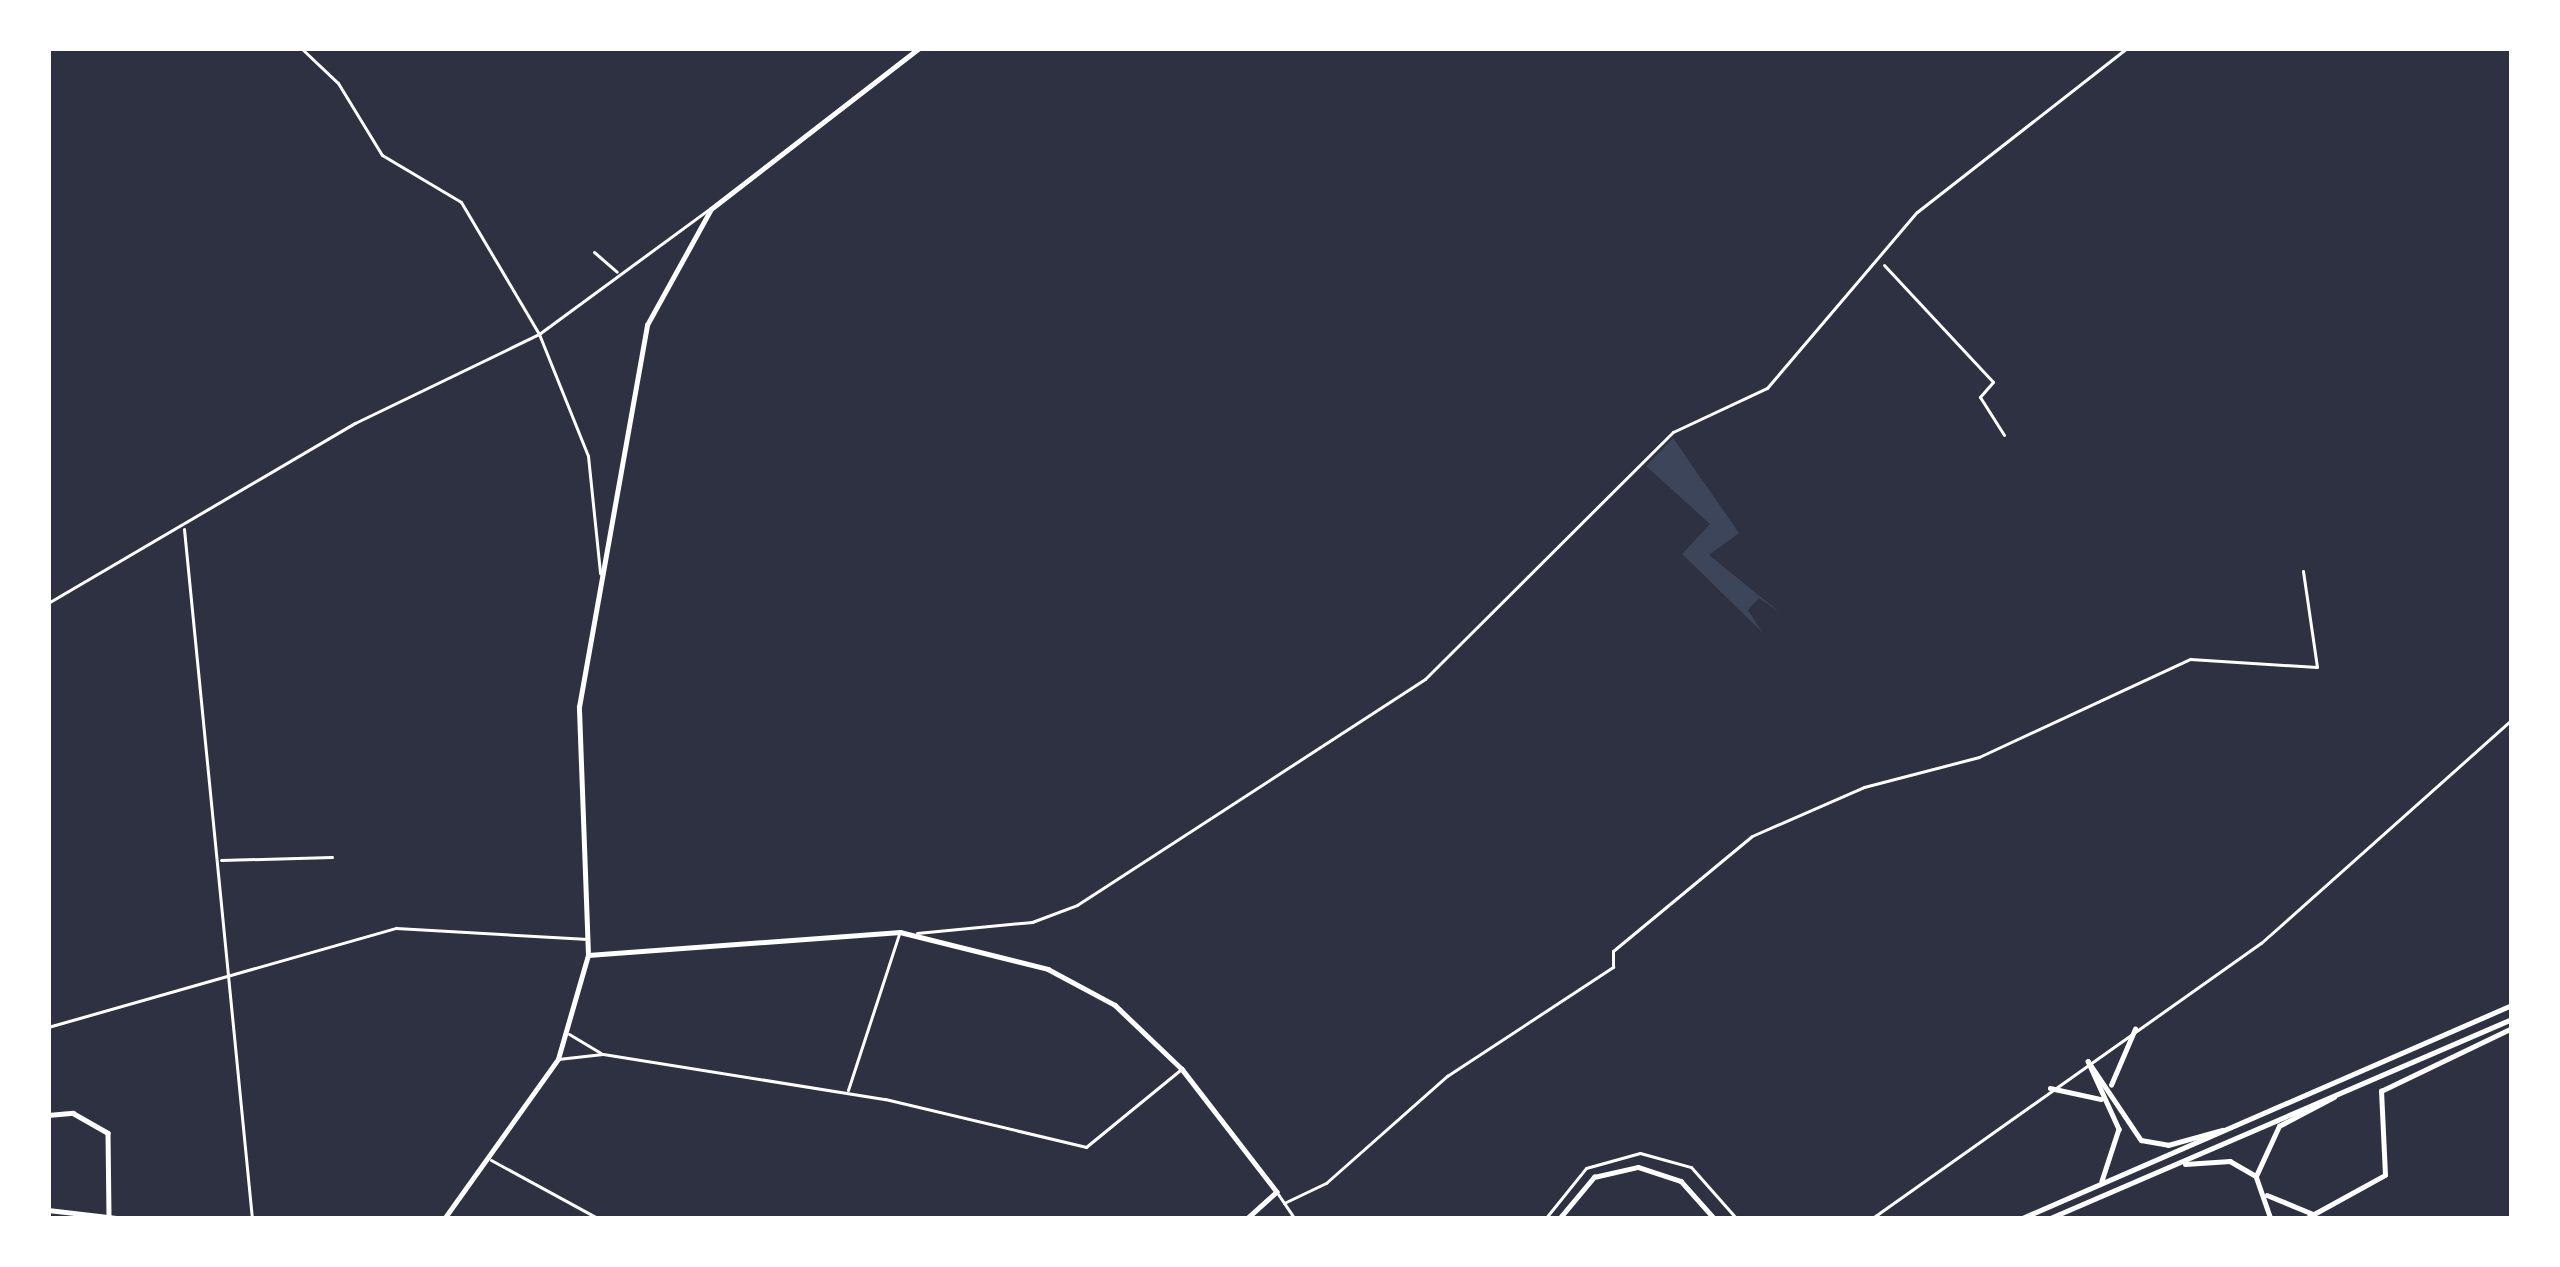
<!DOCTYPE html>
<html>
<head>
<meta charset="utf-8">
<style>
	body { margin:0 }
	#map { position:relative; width:2560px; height:1267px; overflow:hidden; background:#2d3142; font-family:Barlow,sans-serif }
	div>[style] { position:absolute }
	.green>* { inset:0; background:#3c4559 }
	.pedestrian>* { height:3px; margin:-1.5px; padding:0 1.5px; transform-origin:1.5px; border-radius:1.5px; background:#fff }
	.minor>* { height:3px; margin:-1.5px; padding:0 1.5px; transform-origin:1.5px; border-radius:1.5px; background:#fff }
	.tertiary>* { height:4.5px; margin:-2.25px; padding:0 2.25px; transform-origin:2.25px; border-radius:2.25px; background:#fff }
	.secondary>* { height:4.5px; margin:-2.25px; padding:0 2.25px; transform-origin:2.25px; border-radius:2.25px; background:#fff }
	.trunk>* { height:4.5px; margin:-2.25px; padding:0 2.25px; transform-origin:2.25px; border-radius:2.25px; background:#fff }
	span { translate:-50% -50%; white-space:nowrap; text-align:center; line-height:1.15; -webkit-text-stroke:9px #fff; paint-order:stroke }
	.frame { position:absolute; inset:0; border:51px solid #fff; pointer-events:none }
</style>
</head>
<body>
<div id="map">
	<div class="green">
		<i style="clip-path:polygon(1673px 438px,1739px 533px,1709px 555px,1782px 614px,1759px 598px,1748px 610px,1762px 632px,1682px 554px,1710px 524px,1646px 466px)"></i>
	</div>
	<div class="pedestrian">
		<i style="left:594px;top:252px;width:30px;rotate:41deg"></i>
	</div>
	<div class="minor">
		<i style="left:301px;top:48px;width:51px;rotate:43.4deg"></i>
		<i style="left:338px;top:83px;width:84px;rotate:58.6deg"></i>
		<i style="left:382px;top:155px;width:92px;rotate:30.7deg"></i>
		<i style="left:461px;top:202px;width:153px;rotate:59.4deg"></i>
		<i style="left:539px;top:334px;width:131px;rotate:68.1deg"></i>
		<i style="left:588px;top:456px;width:118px;rotate:84.1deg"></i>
		<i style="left:1884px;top:265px;width:160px;rotate:47deg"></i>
		<i style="left:1993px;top:382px;width:20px;rotate:131deg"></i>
		<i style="left:1980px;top:397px;width:45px;rotate:57.7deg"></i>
		<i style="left:184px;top:529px;width:693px;rotate:84.37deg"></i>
		<i style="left:48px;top:603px;width:356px;rotate:-30.4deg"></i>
		<i style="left:355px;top:423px;width:204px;rotate:-25.8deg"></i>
		<i style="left:539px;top:334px;width:211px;rotate:-36.3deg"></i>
		<i style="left:221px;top:860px;width:111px;rotate:-1.5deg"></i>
		<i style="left:917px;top:933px;width:116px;rotate:-5.5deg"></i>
		<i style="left:1032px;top:922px;width:48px;rotate:-20.7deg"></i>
		<i style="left:1077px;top:905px;width:415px;rotate:-33deg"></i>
		<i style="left:1425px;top:679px;width:350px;rotate:-44.9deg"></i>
		<i style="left:1673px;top:432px;width:104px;rotate:-25.1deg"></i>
		<i style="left:1767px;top:388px;width:231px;rotate:-49.6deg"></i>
		<i style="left:1917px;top:212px;width:266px;rotate:-38deg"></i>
		<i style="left:48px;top:1027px;width:362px;rotate:-15.9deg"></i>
		<i style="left:396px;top:928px;width:192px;rotate:3.3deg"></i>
		<i style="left:569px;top:1034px;width:37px;rotate:31deg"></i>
		<i style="left:558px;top:1059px;width:45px;rotate:-6.3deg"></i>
		<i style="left:603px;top:1054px;width:286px;rotate:9.1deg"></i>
		<i style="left:885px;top:1099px;width:207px;rotate:13.4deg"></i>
		<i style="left:1086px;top:1147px;width:122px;rotate:-39.3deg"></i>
		<i style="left:848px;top:1090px;width:164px;rotate:-71.9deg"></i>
		<i style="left:491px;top:1160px;width:123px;rotate:28.6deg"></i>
		<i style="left:1278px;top:1194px;width:30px;rotate:56deg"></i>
		<i style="left:1284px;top:1203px;width:47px;rotate:-25.5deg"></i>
		<i style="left:1326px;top:1183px;width:162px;rotate:-41.5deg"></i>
		<i style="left:1447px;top:1076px;width:199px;rotate:-33.3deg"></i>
		<i style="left:1613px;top:967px;width:16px;rotate:-90deg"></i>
		<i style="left:1613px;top:951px;width:180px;rotate:-39.6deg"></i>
		<i style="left:1752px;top:836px;width:122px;rotate:-23.6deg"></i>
		<i style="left:1864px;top:787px;width:119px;rotate:-14.6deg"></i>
		<i style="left:1979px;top:757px;width:233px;rotate:-24.9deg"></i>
		<i style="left:2190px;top:659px;width:127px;rotate:3.6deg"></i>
		<i style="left:2317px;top:667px;width:97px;rotate:-98.3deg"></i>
		<i style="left:1545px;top:1219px;width:65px;rotate:-51.2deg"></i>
		<i style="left:1586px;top:1168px;width:56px;rotate:-15.5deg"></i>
		<i style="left:1640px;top:1153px;width:53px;rotate:15.4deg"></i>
		<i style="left:1691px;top:1167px;width:69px;rotate:48.5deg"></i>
		<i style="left:1871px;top:1219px;width:478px;rotate:-35.3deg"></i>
		<i style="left:2261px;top:943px;width:336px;rotate:-41.7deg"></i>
	</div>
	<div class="tertiary">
		<i style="left:588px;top:955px;width:313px;rotate:-4.2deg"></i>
		<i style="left:900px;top:932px;width:153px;rotate:14deg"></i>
		<i style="left:1048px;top:969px;width:76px;rotate:28.2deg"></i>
		<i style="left:1115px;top:1005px;width:93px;rotate:43.7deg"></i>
		<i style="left:1182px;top:1069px;width:155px;rotate:52.3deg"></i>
		<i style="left:1277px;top:1192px;width:40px;rotate:138deg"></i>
		<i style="left:2305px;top:1219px;width:91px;rotate:-28.8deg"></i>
		<i style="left:2385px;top:1175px;width:84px;rotate:-92.7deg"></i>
		<i style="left:2381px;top:1091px;width:145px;rotate:-25.7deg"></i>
	</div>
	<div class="secondary">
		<i style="left:48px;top:1115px;width:25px;rotate:-5deg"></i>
		<i style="left:73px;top:1113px;width:40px;rotate:29.7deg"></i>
		<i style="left:108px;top:1133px;width:86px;rotate:89.3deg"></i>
		<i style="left:48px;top:1210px;width:79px;rotate:6.6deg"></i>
		<i style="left:444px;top:1219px;width:196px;rotate:-54.5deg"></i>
		<i style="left:558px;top:1059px;width:108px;rotate:-73.9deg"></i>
		<i style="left:588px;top:955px;width:248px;rotate:-92.1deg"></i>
		<i style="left:579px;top:707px;width:388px;rotate:-79.9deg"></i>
		<i style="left:647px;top:325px;width:132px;rotate:-61.1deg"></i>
		<i style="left:711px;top:209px;width:263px;rotate:-37.7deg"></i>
	</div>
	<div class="trunk">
		<i style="left:2088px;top:1061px;width:95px;rotate:56.1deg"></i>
		<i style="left:2141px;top:1140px;width:27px;rotate:10deg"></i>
		<i style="left:2168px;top:1145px;width:56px;rotate:-15.5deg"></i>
		<i style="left:2088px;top:1061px;width:75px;rotate:65.5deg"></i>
		<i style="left:2119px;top:1129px;width:55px;rotate:108.1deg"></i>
		<i style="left:2111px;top:1085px;width:61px;rotate:-66.8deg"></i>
		<i style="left:2050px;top:1088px;width:52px;rotate:12.2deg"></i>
		<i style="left:2185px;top:1164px;width:45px;rotate:-3.8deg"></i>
		<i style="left:2230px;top:1161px;width:30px;rotate:30deg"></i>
		<i style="left:2256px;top:1176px;width:46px;rotate:70.8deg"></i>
		<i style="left:2256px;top:1176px;width:55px;rotate:-65.3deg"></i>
		<i style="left:2279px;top:1126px;width:62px;rotate:-27.8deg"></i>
		<i style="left:2267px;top:1195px;width:50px;rotate:22.4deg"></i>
		<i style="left:1559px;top:1219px;width:55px;rotate:-50.2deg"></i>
		<i style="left:1594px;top:1177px;width:45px;rotate:-12.8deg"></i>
		<i style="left:1638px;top:1167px;width:45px;rotate:18deg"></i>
		<i style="left:1681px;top:1181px;width:51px;rotate:48.2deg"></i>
		<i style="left:2020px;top:1219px;width:537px;rotate:-23.51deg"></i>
		<i style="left:2048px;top:1219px;width:505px;rotate:-23.32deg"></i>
	</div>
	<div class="frame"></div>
</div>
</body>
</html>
